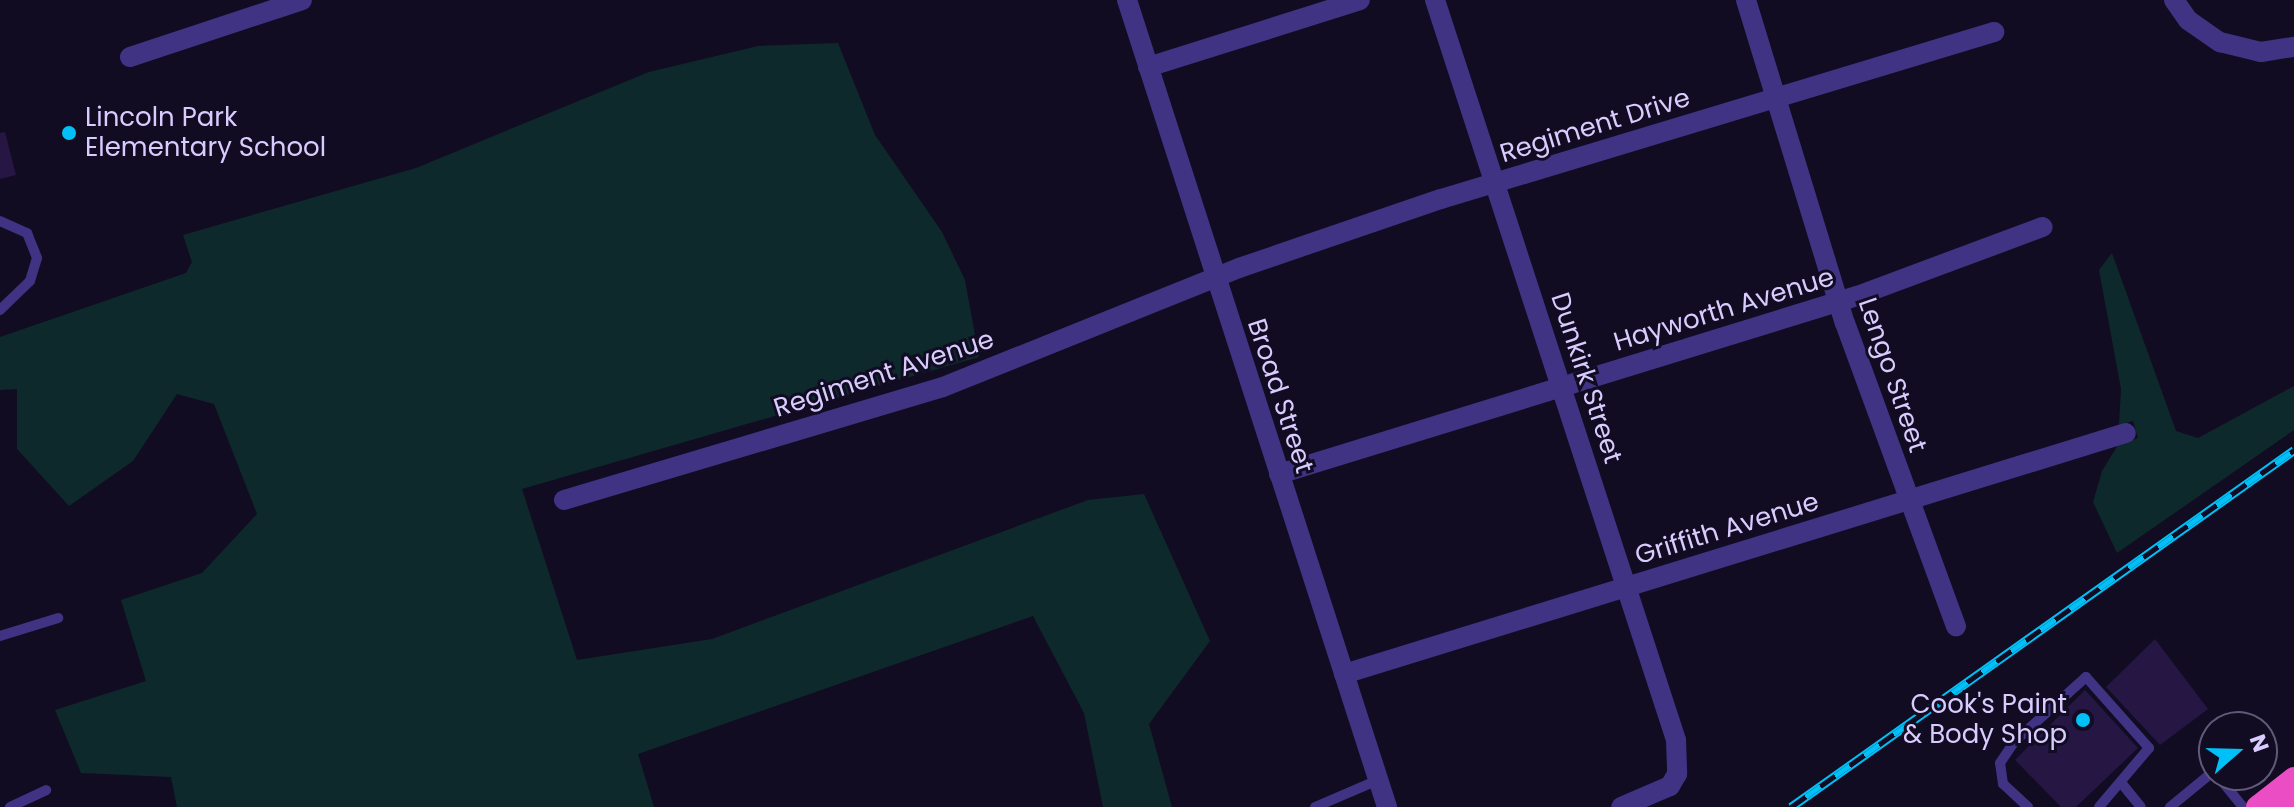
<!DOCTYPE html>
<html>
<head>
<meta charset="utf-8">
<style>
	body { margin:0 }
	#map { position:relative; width:2294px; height:807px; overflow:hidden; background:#120c22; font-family:Poppins,sans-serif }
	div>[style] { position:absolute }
	.green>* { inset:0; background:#0e292c }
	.building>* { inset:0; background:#251644 }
	.service>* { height:10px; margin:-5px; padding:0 5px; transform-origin:5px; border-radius:5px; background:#403384 }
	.minor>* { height:20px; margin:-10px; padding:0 10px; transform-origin:10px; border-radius:10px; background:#403384 }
	.tertiary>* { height:20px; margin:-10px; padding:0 10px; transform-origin:10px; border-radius:10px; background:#403384 }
	.trunk>* { height:22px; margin:-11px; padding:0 11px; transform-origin:11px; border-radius:11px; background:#ea4dc4 }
	.rail>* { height:9px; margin-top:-4.5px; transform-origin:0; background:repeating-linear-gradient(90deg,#120c22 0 18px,#00c0f7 0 36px); box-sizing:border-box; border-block:2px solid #00c0f7 }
	.dots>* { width:22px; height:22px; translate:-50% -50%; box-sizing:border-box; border:4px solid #120c22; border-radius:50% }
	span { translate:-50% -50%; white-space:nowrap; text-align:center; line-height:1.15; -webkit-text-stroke:6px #120c22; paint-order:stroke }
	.poi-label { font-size:26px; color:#d8ccff }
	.left { translate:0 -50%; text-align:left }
	.right { translate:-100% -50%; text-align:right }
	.street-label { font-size:26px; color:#d8ccff }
	.north { position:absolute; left:2198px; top:711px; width:80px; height:80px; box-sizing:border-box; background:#120c22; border:2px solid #61597a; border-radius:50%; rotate:70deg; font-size:22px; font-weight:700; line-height:32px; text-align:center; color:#d8ccff }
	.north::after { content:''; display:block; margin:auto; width:28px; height:36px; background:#00c0f7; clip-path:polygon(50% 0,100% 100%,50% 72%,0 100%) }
</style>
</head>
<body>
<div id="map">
	<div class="green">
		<i style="clip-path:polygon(838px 43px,875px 135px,942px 232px,965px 280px,979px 357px,522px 489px,577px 660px,712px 639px,1088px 500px,1144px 494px,1210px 641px,1149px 724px,1172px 807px,1103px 807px,1084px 713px,1033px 616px,638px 754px,654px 807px,177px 807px,171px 777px,81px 773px,55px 710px,146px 681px,121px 600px,202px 573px,257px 514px,214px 404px,177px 394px,133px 461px,69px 506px,17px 449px,17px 389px,0 390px,0 337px,186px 273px,192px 262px,183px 235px,416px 168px,649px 72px,758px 46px)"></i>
		<i style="clip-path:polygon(2112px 253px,2176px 431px,2198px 438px,2294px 386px,2294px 430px,2117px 553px,2093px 502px,2102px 471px,2118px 445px,2138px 438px,2133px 421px,2119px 425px,2121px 389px,2099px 270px)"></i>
	</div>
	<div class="building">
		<i style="clip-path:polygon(5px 132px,16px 175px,0 179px,0 133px)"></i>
		<i style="clip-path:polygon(2155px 639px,2208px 709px,2160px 745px,2106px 687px)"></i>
		<i style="clip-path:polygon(2085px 690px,2138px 748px,2076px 807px,2061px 807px,2015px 760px)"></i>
	</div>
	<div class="service">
		<i style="left:0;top:221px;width:30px;rotate:24deg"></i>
		<i style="left:27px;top:233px;width:27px;rotate:68deg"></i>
		<i style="left:37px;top:258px;width:24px;rotate:107deg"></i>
		<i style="left:30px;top:281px;width:42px;rotate:136deg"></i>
		<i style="left:0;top:636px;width:61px;rotate:-17.2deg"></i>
		<i style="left:2217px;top:775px;width:41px;rotate:50.9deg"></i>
		<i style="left:2123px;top:785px;width:28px;rotate:51deg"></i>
		<i style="left:10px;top:807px;width:40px;rotate:-25deg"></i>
		<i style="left:1315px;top:807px;width:69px;rotate:-23.2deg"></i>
		<i style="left:2028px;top:807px;width:34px;rotate:-137deg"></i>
		<i style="left:2003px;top:784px;width:21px;rotate:-98deg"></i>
		<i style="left:2000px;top:763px;width:25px;rotate:-56deg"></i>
		<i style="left:2014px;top:742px;width:97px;rotate:-42.1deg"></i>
		<i style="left:2086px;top:677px;width:95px;rotate:48.4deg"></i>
		<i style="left:2149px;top:748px;width:77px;rotate:130.3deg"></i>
		<i style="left:2170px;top:807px;width:57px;rotate:-39.3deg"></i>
	</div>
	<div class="minor">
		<i style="left:1435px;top:0;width:778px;rotate:71.96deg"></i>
		<i style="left:1676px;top:740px;width:34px;rotate:88deg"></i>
		<i style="left:1677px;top:774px;width:14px;rotate:120deg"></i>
		<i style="left:1670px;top:786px;width:53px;rotate:156.8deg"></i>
		<i style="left:1746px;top:0;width:338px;rotate:73deg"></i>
		<i style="left:1845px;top:323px;width:323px;rotate:69.9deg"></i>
		<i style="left:2174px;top:0;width:24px;rotate:55deg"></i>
		<i style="left:2188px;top:20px;width:39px;rotate:35deg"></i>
		<i style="left:2220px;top:42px;width:42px;rotate:13.7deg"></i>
		<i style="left:2261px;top:52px;width:33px;rotate:-9deg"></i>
		<i style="left:130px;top:57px;width:181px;rotate:-18.3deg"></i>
		<i style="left:1148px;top:67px;width:222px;rotate:-17.5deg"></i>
		<i style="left:1279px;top:474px;width:605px;rotate:-17.12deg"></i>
		<i style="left:1857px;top:296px;width:198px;rotate:-20.4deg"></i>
		<i style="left:564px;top:500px;width:395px;rotate:-16.6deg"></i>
		<i style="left:943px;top:387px;width:319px;rotate:-21.9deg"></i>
		<i style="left:1239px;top:268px;width:213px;rotate:-18.9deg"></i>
		<i style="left:1441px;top:199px;width:578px;rotate:-16.8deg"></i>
		<i style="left:1344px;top:674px;width:818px;rotate:-17.13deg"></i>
	</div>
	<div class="tertiary">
		<i style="left:1127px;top:0;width:848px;rotate:72.14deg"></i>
	</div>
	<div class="trunk">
		<i style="left:2257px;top:807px;width:47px;rotate:-38.1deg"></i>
		<i style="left:2286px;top:807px;width:10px;rotate:-37deg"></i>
	</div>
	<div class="rail">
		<i style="left:1791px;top:807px;width:617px;rotate:-35.36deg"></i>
	</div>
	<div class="dots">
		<i style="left:69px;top:133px;background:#00c0f7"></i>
		<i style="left:2083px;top:720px;background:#00c0f7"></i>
	</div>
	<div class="poi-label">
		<span class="left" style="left:85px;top:133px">Lincoln Park<br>Elementary School</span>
		<span class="right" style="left:2067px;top:720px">Cook's Paint<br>&amp; Body Shop</span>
	</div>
	<div class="street-label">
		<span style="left:1595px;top:126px;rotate:-17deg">Regiment Drive</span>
		<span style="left:1724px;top:310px;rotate:-17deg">Hayworth Avenue</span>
		<span style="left:884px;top:374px;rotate:-18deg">Regiment Avenue</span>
		<span style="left:1892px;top:375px;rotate:71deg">Lengo Street</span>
		<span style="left:1586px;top:378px;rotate:72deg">Dunkirk Street</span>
		<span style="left:1280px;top:396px;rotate:72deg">Broad Street</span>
		<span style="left:1727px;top:529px;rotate:-17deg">Griffith Avenue</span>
	</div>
	<div class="north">N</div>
</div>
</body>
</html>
